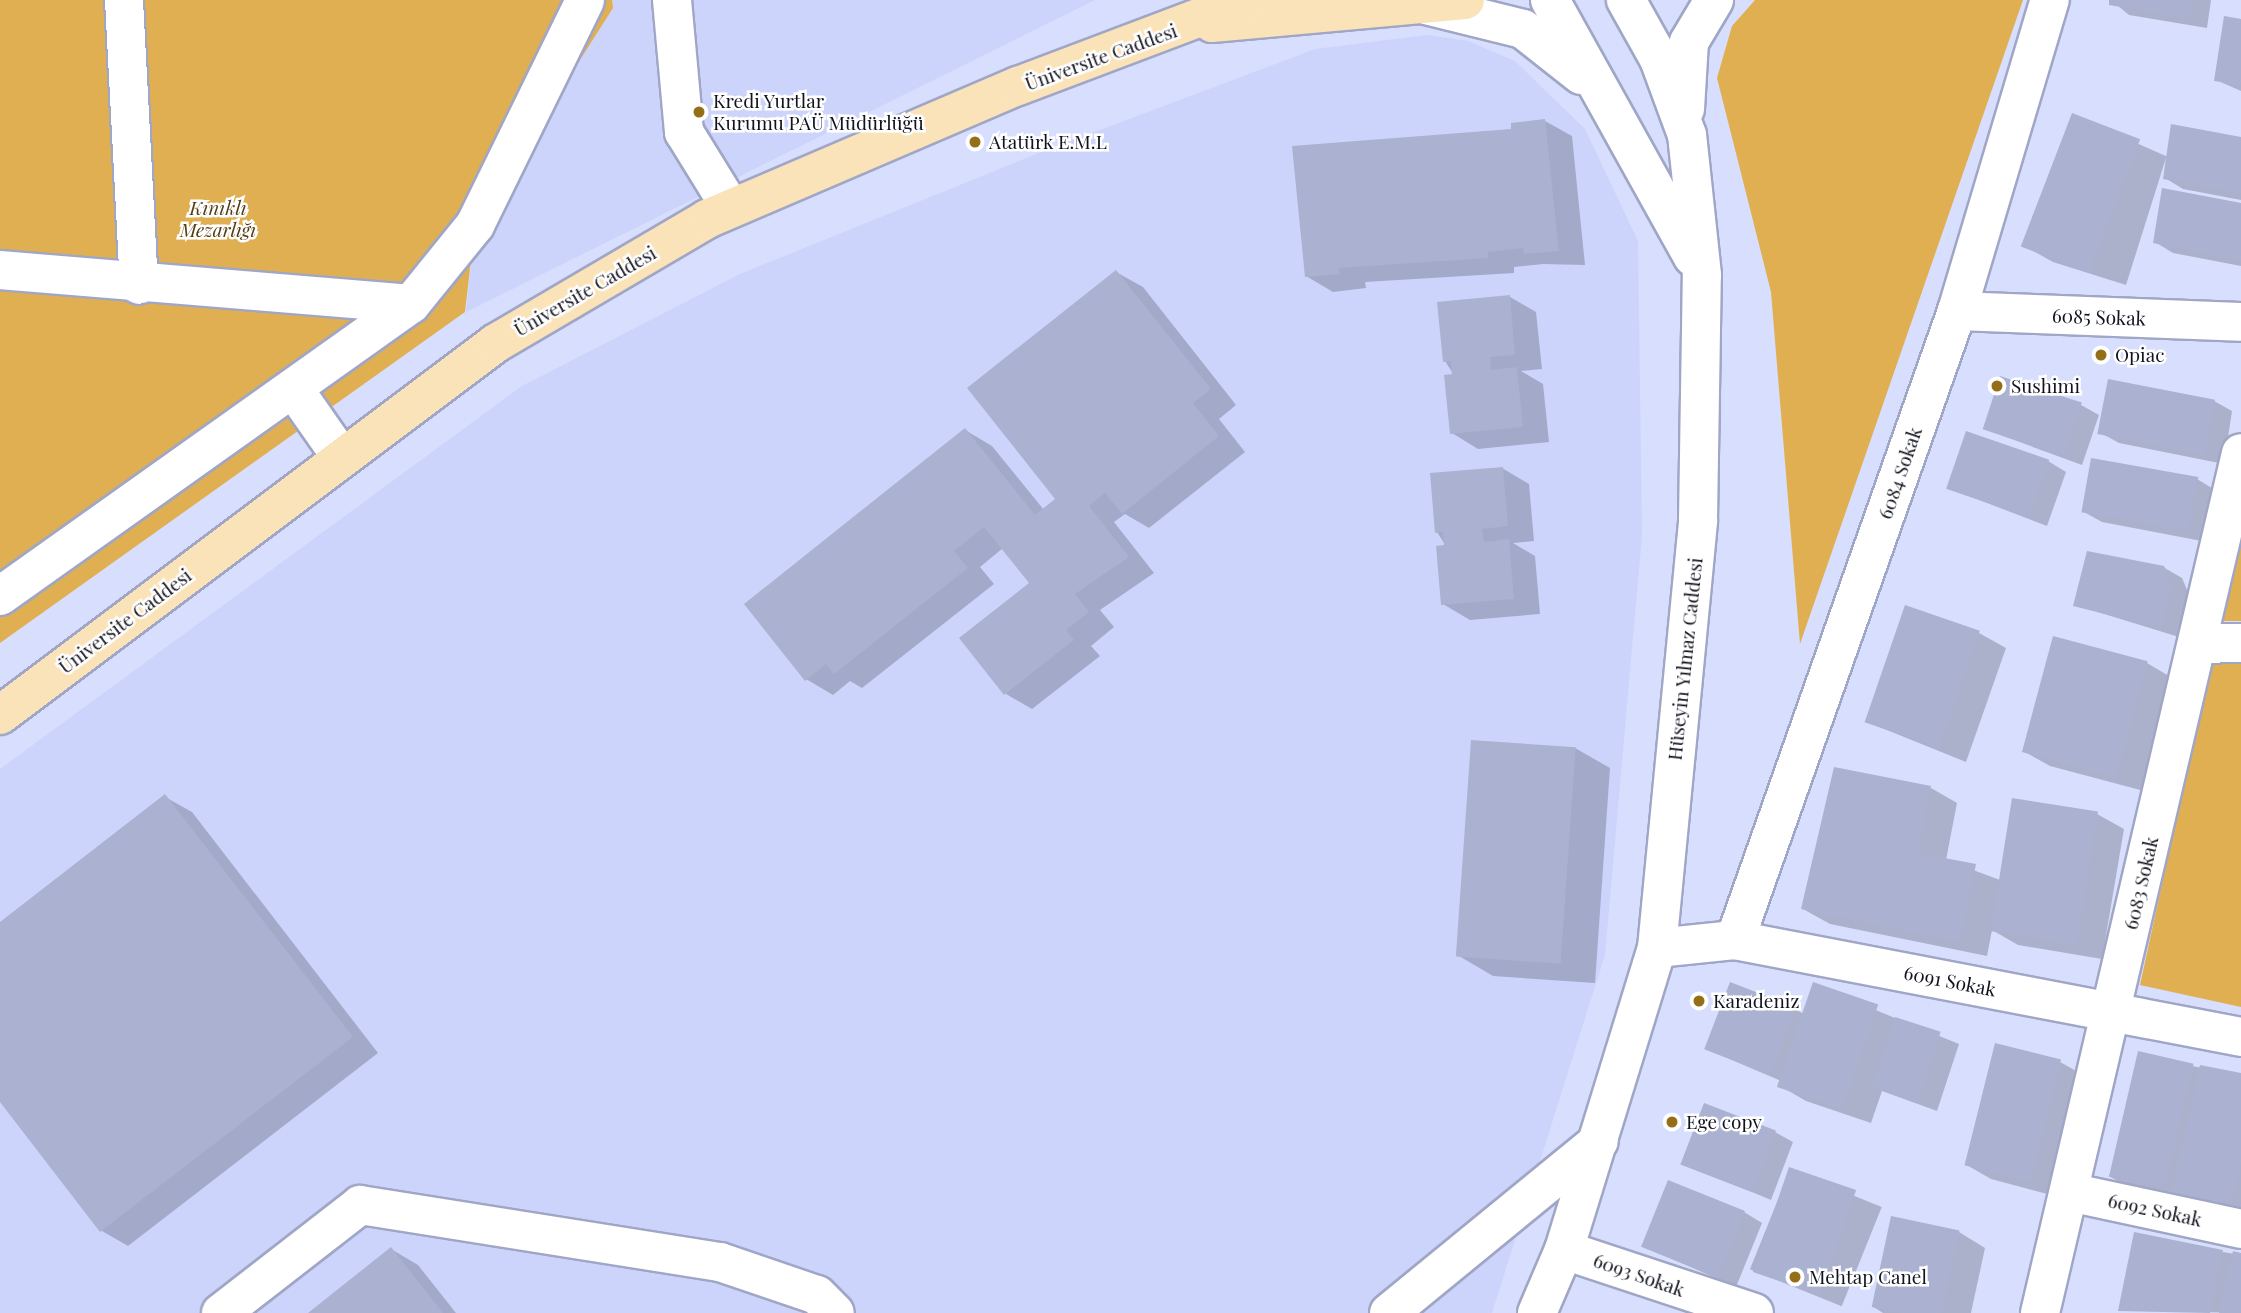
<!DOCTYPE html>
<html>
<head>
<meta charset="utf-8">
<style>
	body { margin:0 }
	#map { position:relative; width:2241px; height:1313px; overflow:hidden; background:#d7defe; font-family:"Playfair Display",serif }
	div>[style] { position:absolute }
	.built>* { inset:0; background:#ccd4fb }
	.green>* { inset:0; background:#e0af51 }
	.shadow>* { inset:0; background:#0003; transform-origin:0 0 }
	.building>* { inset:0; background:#abb1d0; transform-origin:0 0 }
	.roads { filter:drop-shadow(2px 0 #a0a6c5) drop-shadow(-2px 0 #a0a6c5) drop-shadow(0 2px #a0a6c5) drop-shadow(0 -2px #a0a6c5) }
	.minor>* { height:38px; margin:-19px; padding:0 19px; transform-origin:19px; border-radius:19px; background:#fff }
	.major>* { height:38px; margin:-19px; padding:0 19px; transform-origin:19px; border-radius:19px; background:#fbe3b9 }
	.dots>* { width:19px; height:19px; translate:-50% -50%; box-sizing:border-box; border:4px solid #fff; border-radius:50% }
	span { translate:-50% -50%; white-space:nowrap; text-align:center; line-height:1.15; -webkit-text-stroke:5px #fff; paint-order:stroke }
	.street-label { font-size:19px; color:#11131e }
	.poi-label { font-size:19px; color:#11131e }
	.left { translate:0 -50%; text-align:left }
	.park-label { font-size:19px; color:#533e14; font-style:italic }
</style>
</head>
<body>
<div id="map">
	<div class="built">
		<i style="clip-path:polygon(585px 0,1095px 0,466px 312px,475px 225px)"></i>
		<i style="clip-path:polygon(1427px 35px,1468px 41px,1515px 61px,1585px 129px,1638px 241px,1642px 535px,1605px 955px,1492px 1313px,0 1313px,0 769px,522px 386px,740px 274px,1049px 149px,1315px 49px)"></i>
	</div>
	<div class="green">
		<i style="clip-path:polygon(0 0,612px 0,613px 8px,475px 225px,465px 312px,0 643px)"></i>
		<i style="clip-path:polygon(1755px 0,2023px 0,1800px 644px,1771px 292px,1717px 78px,1732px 26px)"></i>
		<i style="clip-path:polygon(2241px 528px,2241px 621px,2220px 621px)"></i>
		<i style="clip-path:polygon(2241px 663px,2241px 1007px,2140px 985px,2210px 664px)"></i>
	</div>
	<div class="shadow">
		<i style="clip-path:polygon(2111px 0,2211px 0,2207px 28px,2129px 15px)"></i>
		<i style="clip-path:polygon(2241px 21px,2241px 91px,2216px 80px)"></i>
		<i style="clip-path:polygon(2073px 115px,2168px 157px,2241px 139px,2241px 200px,2183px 189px,2165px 178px,2166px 158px,2126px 285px,2053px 262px,2026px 247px)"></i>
		<i style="clip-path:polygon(1545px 121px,1572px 136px,1585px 265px,1543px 264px,1514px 267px,1514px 273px,1365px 282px,1366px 288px,1333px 292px,1306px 276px)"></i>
		<i style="clip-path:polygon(2241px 205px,2241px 266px,2173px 253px,2155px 242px)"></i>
		<i style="clip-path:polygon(1116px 272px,1143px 287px,1236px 405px,1219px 419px,1245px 452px,1149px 528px,1125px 514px,1114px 522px,1154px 573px,1100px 610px,1114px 627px,1091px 646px,1100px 656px,1032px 709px,1006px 694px,1031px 583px,1003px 548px,980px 567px,994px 584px,862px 688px,850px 681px,833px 695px,806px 679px,965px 430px,992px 446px,1044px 510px,1057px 499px)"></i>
		<i style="clip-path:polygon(1510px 297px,1536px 312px,1542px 369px,1521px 371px,1543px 384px,1549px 442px,1478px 449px,1452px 433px,1454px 375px,1445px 361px)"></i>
		<i style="clip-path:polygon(2214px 401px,2232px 411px,2224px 464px,2119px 443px,2101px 433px)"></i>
		<i style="clip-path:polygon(2081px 405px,2099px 415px,2082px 465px,1984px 429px)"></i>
		<i style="clip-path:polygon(2048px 461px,2066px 472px,2047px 526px,1948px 488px)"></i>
		<i style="clip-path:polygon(1502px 468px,1529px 484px,1534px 541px,1513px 543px,1535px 556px,1540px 614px,1470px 620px,1443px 604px,1446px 546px,1437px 532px)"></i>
		<i style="clip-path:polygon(2197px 479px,2215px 490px,2207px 542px,2102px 522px,2084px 512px)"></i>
		<i style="clip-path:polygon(2163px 567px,2182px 578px,2190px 597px,2179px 637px,2075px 605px)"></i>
		<i style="clip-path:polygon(1979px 633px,2006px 648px,1966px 762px,1867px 722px)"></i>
		<i style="clip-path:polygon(2147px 663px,2174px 679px,2144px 791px,2050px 766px,2023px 751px)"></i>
		<i style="clip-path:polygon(1575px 748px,1610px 768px,1595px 983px,1493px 976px,1459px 956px)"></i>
		<i style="clip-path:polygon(1931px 788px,1957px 803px,1946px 860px,2000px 880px,2097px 814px,2124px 829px,2102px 959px,2018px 945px,1992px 930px,1987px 956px,1830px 924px,1803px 909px)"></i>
		<i style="clip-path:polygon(165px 797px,192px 812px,378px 1053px,128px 1246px,102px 1231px,0 1099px,0 924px)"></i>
		<i style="clip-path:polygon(1814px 985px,1959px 1044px,1937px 1111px,1882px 1091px,1871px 1123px,1806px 1101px,1780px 1086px,1781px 1081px,1706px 1049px,1795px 1009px,1804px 1014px)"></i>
		<i style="clip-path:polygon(2060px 1062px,2087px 1077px,2055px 1196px,1991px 1179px,1965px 1164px)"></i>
		<i style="clip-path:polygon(2192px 1066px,2241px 1075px,2241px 1222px,2135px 1191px,2109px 1176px)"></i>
		<i style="clip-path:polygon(1775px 1132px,1793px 1142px,1771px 1200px,1682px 1163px)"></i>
		<i style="left:1790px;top:1170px;width:99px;height:107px;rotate:22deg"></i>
		<i style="clip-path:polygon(1744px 1212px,1762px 1223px,1736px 1287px,1643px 1246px)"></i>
		<i style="clip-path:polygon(1959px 1232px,1985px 1248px,1971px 1313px,1883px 1313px,1872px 1306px)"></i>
		<i style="clip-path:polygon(391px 1249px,418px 1265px,456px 1313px,310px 1313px)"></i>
		<i style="clip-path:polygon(2223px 1252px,2241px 1255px,2241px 1313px,2120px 1310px)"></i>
	</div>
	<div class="building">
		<i style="clip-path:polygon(2109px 0,2192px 0,2190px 19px,2109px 5px)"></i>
		<i style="clip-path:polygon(2224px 16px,2241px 19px,2241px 85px,2214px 81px)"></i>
		<i style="left:2072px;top:113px;width:73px;height:143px;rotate:21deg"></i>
		<i style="clip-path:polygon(1545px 119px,1559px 251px,1524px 254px,1523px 248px,1488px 252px,1488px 258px,1339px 268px,1340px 274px,1305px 277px,1292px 146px,1511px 129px,1511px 123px)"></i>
		<i style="clip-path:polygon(2171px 124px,2241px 137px,2241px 194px,2163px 179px)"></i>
		<i style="clip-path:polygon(2162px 188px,2241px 203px,2241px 261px,2153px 243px)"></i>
		<i style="clip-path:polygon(1116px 270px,1211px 389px,1193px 403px,1219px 436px,1122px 514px,1105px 493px,1089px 506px,1129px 557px,1075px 594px,1089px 612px,1066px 630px,1074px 640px,1004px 695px,959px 638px,1029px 583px,984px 527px,954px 551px,968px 568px,834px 674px,826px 664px,805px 681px,744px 604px,965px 428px,1035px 515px,1055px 499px,967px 388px)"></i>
		<i style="clip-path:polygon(1510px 295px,1515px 355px,1490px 357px,1491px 370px,1517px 367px,1523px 427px,1450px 434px,1444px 375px,1452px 374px,1451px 361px,1443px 362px,1437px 302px)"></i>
		<i style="left:2000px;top:376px;width:86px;height:56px;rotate:18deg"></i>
		<i style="left:2108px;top:379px;width:109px;height:56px;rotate:11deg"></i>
		<i style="left:1966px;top:431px;width:88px;height:61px;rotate:19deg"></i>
		<i style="left:2091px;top:458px;width:109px;height:55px;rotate:10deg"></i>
		<i style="clip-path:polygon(1503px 467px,1508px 526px,1482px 529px,1484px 542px,1509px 539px,1514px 599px,1441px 605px,1436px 546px,1444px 545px,1443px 532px,1435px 533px,1430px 473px)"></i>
		<i style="clip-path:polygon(2087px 551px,2164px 566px,2173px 586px,2161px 628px,2073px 606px)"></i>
		<i style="left:1905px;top:605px;width:79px;height:124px;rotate:19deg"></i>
		<i style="left:2053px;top:636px;width:98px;height:120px;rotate:15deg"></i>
		<i style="left:1471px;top:740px;width:105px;height:217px;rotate:4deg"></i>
		<i style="clip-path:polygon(1834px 767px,1931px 786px,1918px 853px,1976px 864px,1960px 942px,1801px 909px)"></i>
		<i style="clip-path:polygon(165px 794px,353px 1037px,100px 1232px,0 1102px,0 922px)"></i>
		<i style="left:2012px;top:798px;width:87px;height:135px;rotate:9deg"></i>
		<i style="left:1730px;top:982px;width:71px;height:72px;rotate:21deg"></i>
		<i style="left:1813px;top:982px;width:69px;height:111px;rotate:19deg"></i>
		<i style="left:1895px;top:1017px;width:48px;height:74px;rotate:18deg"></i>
		<i style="left:1995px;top:1043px;width:68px;height:126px;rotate:14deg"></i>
		<i style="left:2138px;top:1051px;width:57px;height:129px;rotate:13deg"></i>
		<i style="clip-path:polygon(2200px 1065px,2241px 1073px,2241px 1164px,2230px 1211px,2170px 1198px)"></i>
		<i style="left:1704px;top:1103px;width:77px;height:66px;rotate:21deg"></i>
		<i style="left:1789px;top:1167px;width:71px;height:111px;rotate:19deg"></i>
		<i style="left:1668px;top:1180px;width:83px;height:72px;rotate:22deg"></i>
		<i style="left:1891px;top:1216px;width:70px;height:93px;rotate:12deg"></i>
		<i style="clip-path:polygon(2134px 1232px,2223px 1250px,2210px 1313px,2118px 1311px)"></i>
		<i style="clip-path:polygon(391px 1247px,443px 1313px,308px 1313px)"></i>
		<i style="clip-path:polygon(2233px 1251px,2241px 1253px,2241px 1313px,2219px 1313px)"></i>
	</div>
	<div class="roads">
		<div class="minor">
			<i style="left:124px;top:0;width:285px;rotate:87deg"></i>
			<i style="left:672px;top:0;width:133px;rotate:84.8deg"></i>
			<i style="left:684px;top:132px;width:89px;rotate:58.3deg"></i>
			<i style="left:1550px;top:0;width:294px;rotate:60.9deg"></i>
			<i style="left:1426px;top:5px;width:100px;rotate:13.9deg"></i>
			<i style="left:1523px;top:29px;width:74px;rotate:38.4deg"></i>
			<i style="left:1685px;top:109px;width:67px;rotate:-86.6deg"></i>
			<i style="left:1689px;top:42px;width:49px;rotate:-59.2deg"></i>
			<i style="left:0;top:270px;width:412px;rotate:4.7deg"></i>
			<i style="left:1957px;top:311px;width:284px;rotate:2.2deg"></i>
			<i style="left:293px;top:388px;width:85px;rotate:55deg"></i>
			<i style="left:0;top:596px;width:504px;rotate:-35.39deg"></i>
			<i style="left:411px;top:304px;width:102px;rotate:-51deg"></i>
			<i style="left:475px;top:225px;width:250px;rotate:-63.9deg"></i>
			<i style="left:2198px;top:644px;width:43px;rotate:-1.3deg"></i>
			<i style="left:1735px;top:940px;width:667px;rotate:-70.56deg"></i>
			<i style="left:1957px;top:311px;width:325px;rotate:-73.4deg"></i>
			<i style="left:1657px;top:948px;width:78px;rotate:-5.9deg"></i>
			<i style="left:1735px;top:940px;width:515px;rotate:10.85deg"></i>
			<i style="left:2069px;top:1192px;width:176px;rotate:12.1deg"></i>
			<i style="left:1564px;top:1250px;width:200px;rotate:18.3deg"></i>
			<i style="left:221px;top:1313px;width:176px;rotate:-37.8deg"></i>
			<i style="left:360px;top:1205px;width:364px;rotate:9deg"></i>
			<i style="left:720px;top:1262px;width:102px;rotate:18.8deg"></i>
			<i style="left:817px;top:1295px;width:25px;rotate:45deg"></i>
			<i style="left:1389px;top:1313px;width:271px;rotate:-39.3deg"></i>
			<i style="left:1537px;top:1313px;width:69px;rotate:-66.8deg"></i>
			<i style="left:1564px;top:1250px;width:316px;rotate:-72.9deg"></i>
			<i style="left:1657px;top:948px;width:430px;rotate:-84.5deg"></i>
			<i style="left:1698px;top:520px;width:245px;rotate:-89.1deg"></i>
			<i style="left:1702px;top:275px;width:141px;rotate:-96.1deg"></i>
			<i style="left:1687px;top:135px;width:81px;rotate:-110.2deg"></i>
			<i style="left:1659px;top:59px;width:68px;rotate:-119.2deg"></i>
			<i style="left:2040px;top:1313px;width:883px;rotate:-76.84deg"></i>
		</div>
		<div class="major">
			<i style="left:1212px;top:23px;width:254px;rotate:-5.2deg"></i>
			<i style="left:0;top:715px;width:620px;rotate:-36.87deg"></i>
			<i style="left:496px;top:343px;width:245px;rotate:-30.4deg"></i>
			<i style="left:707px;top:219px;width:338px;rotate:-23.2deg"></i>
			<i style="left:1018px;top:86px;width:244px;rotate:-20.7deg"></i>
		</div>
	</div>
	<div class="dots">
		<i style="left:699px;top:112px;background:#956e18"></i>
		<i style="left:975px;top:142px;background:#956e18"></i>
		<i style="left:2101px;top:355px;background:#956e18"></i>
		<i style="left:1997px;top:386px;background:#956e18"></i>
		<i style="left:1699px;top:1001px;background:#956e18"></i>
		<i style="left:1672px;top:1122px;background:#956e18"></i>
		<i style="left:1795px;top:1277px;background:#956e18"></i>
	</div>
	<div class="street-label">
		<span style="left:1101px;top:57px;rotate:-20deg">Üniversite Caddesi</span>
		<span style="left:585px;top:291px;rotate:-30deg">Üniversite Caddesi</span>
		<span style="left:2099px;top:317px;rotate:2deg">6085 Sokak</span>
		<span style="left:1900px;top:473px;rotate:-71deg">6084 Sokak</span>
		<span style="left:125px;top:621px;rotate:-37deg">Üniversite Caddesi</span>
		<span style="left:1685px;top:659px;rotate:-84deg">Hüseyin Yılmaz Caddesi</span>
		<span style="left:2141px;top:883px;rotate:-77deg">6083 Sokak</span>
		<span style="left:1950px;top:981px;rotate:11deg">6091 Sokak</span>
		<span style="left:2155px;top:1210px;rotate:12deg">6092 Sokak</span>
		<span style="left:1639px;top:1275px;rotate:19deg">6093 Sokak</span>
	</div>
	<div class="poi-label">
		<span class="left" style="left:713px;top:112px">Kredi Yurtlar<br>Kurumu PAÜ Müdürlüğü</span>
		<span class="left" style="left:989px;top:142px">Atatürk E.M.L</span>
		<span class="left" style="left:2115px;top:355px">Opiac</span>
		<span class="left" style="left:2011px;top:386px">Sushimi</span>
		<span class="left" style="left:1713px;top:1001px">Karadeniz</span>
		<span class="left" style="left:1686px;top:1122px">Ege copy</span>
		<span class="left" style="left:1809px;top:1277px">Mehtap Canel</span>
	</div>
	<div class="park-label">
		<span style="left:218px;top:219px">Kınıklı<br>Mezarlığı</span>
	</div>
</div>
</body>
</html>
